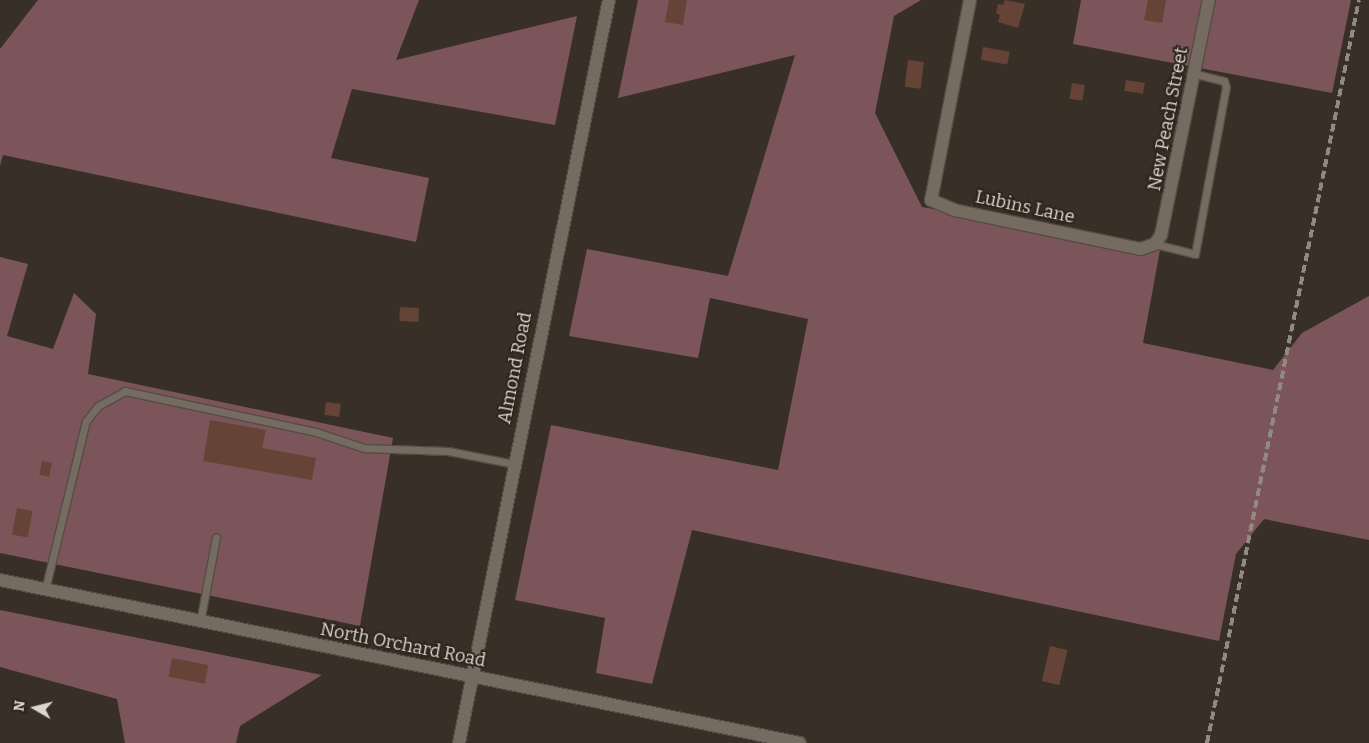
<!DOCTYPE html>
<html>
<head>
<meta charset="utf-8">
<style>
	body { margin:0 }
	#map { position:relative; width:1369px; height:743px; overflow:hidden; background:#383026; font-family:Bitter,serif }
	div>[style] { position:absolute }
	.forest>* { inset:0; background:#7c555a }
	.building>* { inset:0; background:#664337; transform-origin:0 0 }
	.roads { filter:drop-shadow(1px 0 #544d45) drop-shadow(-1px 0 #544d45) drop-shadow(0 1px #544d45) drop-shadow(0 -1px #544d45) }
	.lane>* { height:7px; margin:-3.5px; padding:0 3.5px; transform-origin:3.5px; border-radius:3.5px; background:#756b60 }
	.street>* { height:12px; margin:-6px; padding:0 6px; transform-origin:6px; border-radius:6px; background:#756b60 }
	.secondary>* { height:12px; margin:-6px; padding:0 6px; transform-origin:6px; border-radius:6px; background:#756b60 }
	.rail>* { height:4px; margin-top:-2px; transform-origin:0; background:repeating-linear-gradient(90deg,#918a82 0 8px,transparent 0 12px) }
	span { translate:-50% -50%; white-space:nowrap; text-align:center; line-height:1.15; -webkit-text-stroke:4px #2e261d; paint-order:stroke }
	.street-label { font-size:18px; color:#dcd6d0 }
	.north { position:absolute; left:10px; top:683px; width:50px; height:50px; -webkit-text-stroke:4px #2e261d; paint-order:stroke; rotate:278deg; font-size:14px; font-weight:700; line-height:20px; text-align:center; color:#dcd6d0 }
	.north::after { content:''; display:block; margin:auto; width:18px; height:22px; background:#dcd6d0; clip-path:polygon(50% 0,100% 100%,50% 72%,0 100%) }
</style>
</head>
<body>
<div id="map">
	<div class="forest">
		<i style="clip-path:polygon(38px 0,419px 0,396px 60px,577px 16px,555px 125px,352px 89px,331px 158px,429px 178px,416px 242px,3px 155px,0 166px,0 49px)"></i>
		<i style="clip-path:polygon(638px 0,921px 0,894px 16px,875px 113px,922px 207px,1160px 250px,1143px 343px,1273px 370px,1302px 333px,1369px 296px,1369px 540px,1264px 519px,1236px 554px,1219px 641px,692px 530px,652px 684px,596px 673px,605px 618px,515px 600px,551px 425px,778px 470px,808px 319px,710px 298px,698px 358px,569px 336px,587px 249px,728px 276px,795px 55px,618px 98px)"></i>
		<i style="clip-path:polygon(1081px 0,1351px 0,1332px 93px,1073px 44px)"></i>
		<i style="clip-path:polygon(0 257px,28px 264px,7px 336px,53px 349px,74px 293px,96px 314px,88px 374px,393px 438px,360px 626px,0 553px)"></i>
		<i style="clip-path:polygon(0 610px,322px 675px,240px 726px,236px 743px,125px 743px,117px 699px,0 667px)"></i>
	</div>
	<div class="building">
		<i style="clip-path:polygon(669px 0,687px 0,683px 25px,665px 22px)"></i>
		<i style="clip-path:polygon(1005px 0,1025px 4px,1018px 28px,998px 22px,1000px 15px,996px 13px,998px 4px,1003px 5px)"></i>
		<i style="clip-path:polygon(1148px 0,1166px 0,1162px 23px,1144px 20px)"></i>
		<i style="left:983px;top:47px;width:27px;height:13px;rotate:10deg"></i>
		<i style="left:908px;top:60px;width:16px;height:27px;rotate:7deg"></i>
		<i style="left:1126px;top:80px;width:19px;height:11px;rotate:9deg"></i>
		<i style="left:1072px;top:83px;width:13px;height:16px;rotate:9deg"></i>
		<i style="left:400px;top:307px;width:19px;height:14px;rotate:3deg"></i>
		<i style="left:326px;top:402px;width:15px;height:13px;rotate:8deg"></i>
		<i style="clip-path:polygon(210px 420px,266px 430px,262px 448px,316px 458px,312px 480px,203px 461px)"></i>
		<i style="left:42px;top:461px;width:10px;height:14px;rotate:11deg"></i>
		<i style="left:17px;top:508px;width:16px;height:27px;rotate:11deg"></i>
		<i style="left:1050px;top:646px;width:18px;height:36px;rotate:13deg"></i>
		<i style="left:172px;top:658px;width:37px;height:19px;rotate:11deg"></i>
	</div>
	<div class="roads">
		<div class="lane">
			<i style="left:1155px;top:244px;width:41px;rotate:14deg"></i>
			<i style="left:1195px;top:254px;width:170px;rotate:-79.5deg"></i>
			<i style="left:1226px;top:87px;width:6px;rotate:-108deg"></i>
			<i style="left:1224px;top:81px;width:30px;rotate:-166deg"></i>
			<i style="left:45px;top:590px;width:174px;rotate:-76.4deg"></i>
			<i style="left:86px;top:421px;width:19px;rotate:-51deg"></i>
			<i style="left:98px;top:406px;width:31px;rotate:-29deg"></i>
			<i style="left:125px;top:391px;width:195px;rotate:12.1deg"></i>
			<i style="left:316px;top:432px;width:51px;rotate:18.4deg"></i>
			<i style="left:364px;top:448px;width:84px;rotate:2deg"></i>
			<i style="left:448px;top:451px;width:67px;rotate:11.1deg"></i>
			<i style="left:200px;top:622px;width:86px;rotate:-79.3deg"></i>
		</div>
		<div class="street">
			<i style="left:970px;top:0;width:204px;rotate:101deg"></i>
			<i style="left:931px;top:200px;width:25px;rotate:23deg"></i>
			<i style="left:954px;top:210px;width:191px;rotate:11.8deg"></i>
			<i style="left:1141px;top:249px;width:15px;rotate:-20deg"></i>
			<i style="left:1155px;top:244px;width:11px;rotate:-56deg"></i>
			<i style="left:1161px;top:235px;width:240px;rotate:-78.5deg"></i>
		</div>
		<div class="secondary">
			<i style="left:0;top:580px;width:816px;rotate:11.52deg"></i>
			<i style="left:459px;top:743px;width:758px;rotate:-78.59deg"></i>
		</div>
	</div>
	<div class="rail">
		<i style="left:1207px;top:743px;width:758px;rotate:-78.44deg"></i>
	</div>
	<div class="street-label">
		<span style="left:1168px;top:119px;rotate:-79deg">New Peach Street</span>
		<span style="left:1025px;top:207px;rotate:12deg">Lubins Lane</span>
		<span style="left:515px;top:368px;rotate:-79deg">Almond Road</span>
		<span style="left:403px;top:645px;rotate:11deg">North Orchard Road</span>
	</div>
	<div class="north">N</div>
</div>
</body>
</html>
